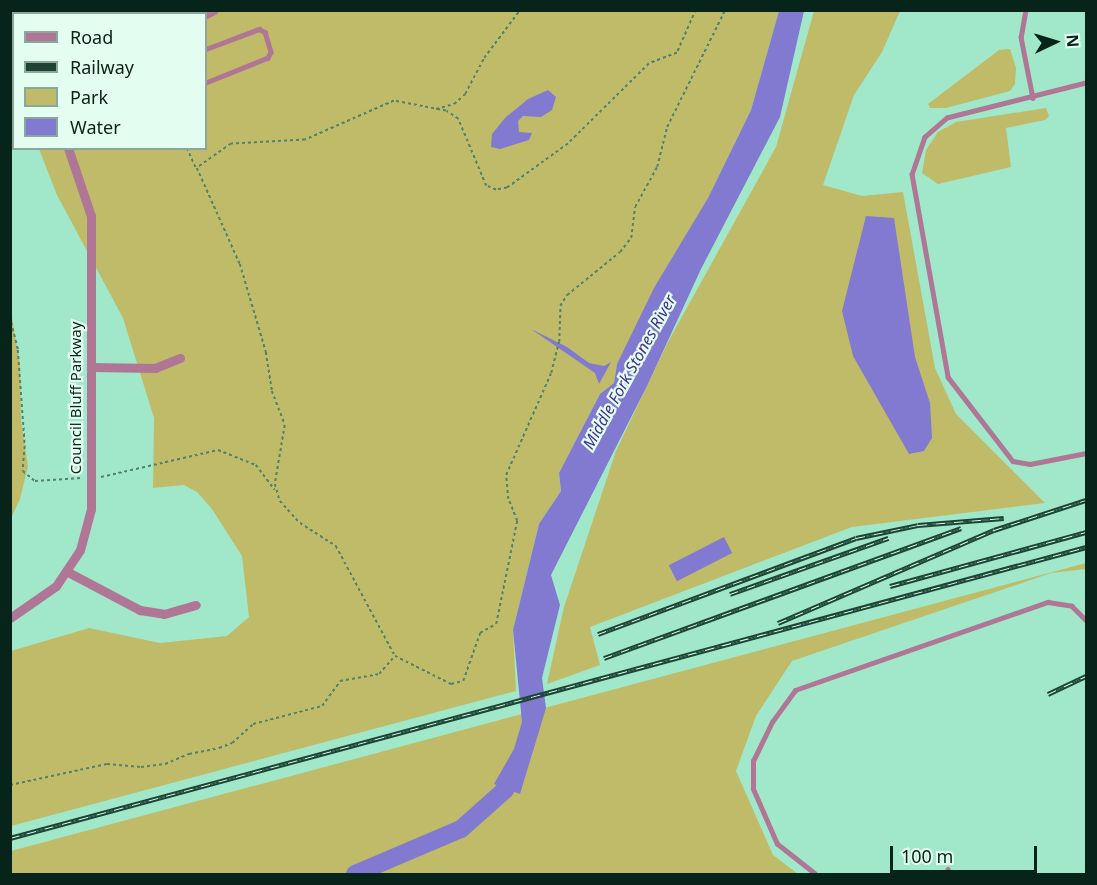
<!DOCTYPE html>
<html>
<head>
<meta charset="utf-8">
<style>
	body { margin:0 }
	#map { position:relative; width:1097px; height:885px; overflow:hidden; background:#a0e8c9; font-family:"Noto Sans",sans-serif }
	div>[style] { position:absolute }
	.green>* { inset:0; background:#bfbb68 }
	.water>* { inset:0; background:#817ad0; transform-origin:0 0 }
	.river>* { height:18px; margin:-9px; padding:0 9px; transform-origin:9px; border-radius:9px; background:#817ad0 }
	.path>* { height:1.5px; margin-top:-0.75px; transform-origin:0; background:repeating-linear-gradient(90deg,#50826e 0 3px,transparent 0 6px) }
	.lane>* { height:4.5px; margin:-2.25px; padding:0 2.25px; transform-origin:2.25px; border-radius:2.25px; background:#b07695 }
	.street>* { height:9px; margin:-4.5px; padding:0 4.5px; transform-origin:4.5px; border-radius:4.5px; background:#b07695 }
	.rail>* { height:5px; margin-top:-2.5px; transform-origin:0; background:repeating-linear-gradient(90deg,#e3fef1 0 9px,#1e4335 0 18px); box-sizing:border-box; border-block:2px solid #1e4335 }
	span { translate:-50% -50%; white-space:nowrap; text-align:center; line-height:1.15; -webkit-text-stroke:4.5px #e3fef1; paint-order:stroke }
	.street-label { font-size:15px; color:#062419 }
	.water-label { font-size:16px; color:#432f93; font-style:italic }
	.frame { position:absolute; inset:0; border:12px solid #062419; pointer-events:none }
	.legend { position:absolute; left:12px; top:12px; width:195px; height:138px; box-sizing:border-box; background:#e3fef1; border:2px solid #8ba79b; margin:0; padding:8px 10px; list-style:none; font-size:18px; color:#062419 }
	.legend li { display:flex; align-items:center; gap:12px; height:30px }
	.legend b { width:30px; border:2px solid #8ba79b }
	.north { position:absolute; left:1025px; top:12px; width:60px; height:60px; -webkit-text-stroke:4px #e3fef1; paint-order:stroke; rotate:86deg; font-size:16px; font-weight:700; line-height:24px; text-align:center; color:#062419 }
	.north::after { content:''; display:block; margin:auto; width:21px; height:27px; background:#062419; clip-path:polygon(50% 0,100% 100%,50% 72%,0 100%) }
	.scale { position:absolute; left:890px; top:846px; width:147px; height:27px; box-sizing:border-box; border:3px solid #062419; border-top:0; padding-left:8px; font-size:18px; line-height:21px; white-space:nowrap; color:#062419; -webkit-text-stroke:4px #e3fef1; paint-order:stroke }
</style>
</head>
<body>
<div id="map">
	<div class="green">
		<i style="clip-path:polygon(11px 11px,779px 11px,751px 110px,708px 198px,617px 364px,614px 383px,600px 394px,559px 473px,561px 491px,539px 524px,513px 630px,516px 691px,11px 826px,11px 651px,89px 628px,160px 643px,227px 636px,249px 617px,242px 556px,212px 509px,197px 492px,184px 485px,153px 488px,154px 418px,123px 318px,57px 195px,39px 149px,206px 148px,206px 14px,14px 14px,13px 82px)"></i>
		<i style="clip-path:polygon(814px 11px,900px 11px,882px 52px,854px 95px,823px 185px,862px 196px,903px 192px,935px 368px,956px 414px,1045px 503px,852px 527px,590px 627px,600px 665px,547px 684px,564px 607px,616px 451px,668px 342px,776px 147px)"></i>
		<i style="clip-path:polygon(1010px 49px,1016px 68px,1015px 84px,1010px 91px,946px 108px,930px 108px,928px 104px,999px 50px)"></i>
		<i style="clip-path:polygon(1046px 108px,1049px 116px,1045px 120px,1006px 128px,1011px 167px,938px 184px,922px 173px,926px 150px,938px 132px,956px 122px)"></i>
		<i style="clip-path:polygon(11px 311px,20px 365px,21px 420px,28px 466px,20px 499px,11px 518px)"></i>
		<i style="clip-path:polygon(1086px 563px,1086px 569px,1051px 573px,792px 661px,756px 716px,736px 771px,773px 855px,798px 874px,11px 874px,11px 851px)"></i>
	</div>
	<div class="water">
		<i style="clip-path:polygon(779px 11px,804px 11px,780px 117px,701px 269px,647px 386px,551px 575px,560px 605px,542px 678px,546px 708px,520px 794px,494px 784px,514px 749px,522px 722px,513px 630px,539px 524px,561px 491px,559px 473px,600px 394px,614px 383px,617px 364px,654px 288px,708px 198px,751px 110px)"></i>
		<i style="clip-path:polygon(548px 90px,556px 97px,552px 110px,541px 117px,523px 116px,518px 121px,519px 132px,532px 133px,529px 140px,500px 149px,491px 147px,492px 134px,505px 118px,528px 99px)"></i>
		<i style="clip-path:polygon(866px 216px,894px 218px,915px 357px,930px 403px,932px 438px,924px 451px,909px 454px,853px 356px,842px 311px)"></i>
		<i style="clip-path:polygon(531px 329px,567px 347px,589px 363px,604px 366px,611px 362px,599px 384px,595px 373px)"></i>
		<i style="left:724px;top:537px;width:18px;height:62px;rotate:63deg"></i>
	</div>
	<div class="river">
		<i style="left:355px;top:874px;width:115px;rotate:-23deg"></i>
		<i style="left:461px;top:829px;width:59px;rotate:-41.6deg"></i>
		<i style="left:505px;top:790px;width:25px;rotate:-67deg"></i>
	</div>
	<div class="path">
		<i style="left:161px;top:10px;width:4px;rotate:76deg"></i>
		<i style="left:696px;top:10px;width:47px;rotate:113.8deg"></i>
		<i style="left:677px;top:53px;width:30px;rotate:159deg"></i>
		<i style="left:649px;top:64px;width:114px;rotate:135.4deg"></i>
		<i style="left:568px;top:144px;width:75px;rotate:144.2deg"></i>
		<i style="left:507px;top:188px;width:11px;rotate:170deg"></i>
		<i style="left:496px;top:190px;width:11px;rotate:-158deg"></i>
		<i style="left:486px;top:186px;width:73px;rotate:-112.7deg"></i>
		<i style="left:458px;top:119px;width:14px;rotate:-146deg"></i>
		<i style="left:446px;top:111px;width:53px;rotate:-169.1deg"></i>
		<i style="left:394px;top:101px;width:97px;rotate:156.3deg"></i>
		<i style="left:305px;top:140px;width:74px;rotate:176.9deg"></i>
		<i style="left:231px;top:144px;width:42px;rotate:144.8deg"></i>
		<i style="left:197px;top:168px;width:105px;rotate:65.9deg"></i>
		<i style="left:240px;top:264px;width:92px;rotate:73.5deg"></i>
		<i style="left:266px;top:352px;width:39px;rotate:81deg"></i>
		<i style="left:272px;top:391px;width:36px;rotate:69deg"></i>
		<i style="left:285px;top:425px;width:60px;rotate:99.6deg"></i>
		<i style="left:275px;top:484px;width:18px;rotate:74deg"></i>
		<i style="left:280px;top:501px;width:30px;rotate:48deg"></i>
		<i style="left:300px;top:523px;width:43px;rotate:32.6deg"></i>
		<i style="left:336px;top:546px;width:125px;rotate:61.8deg"></i>
		<i style="left:395px;top:656px;width:63px;rotate:26.6deg"></i>
		<i style="left:451px;top:684px;width:12px;rotate:-14deg"></i>
		<i style="left:463px;top:681px;width:51px;rotate:-70.5deg"></i>
		<i style="left:480px;top:633px;width:18px;rotate:-29deg"></i>
		<i style="left:496px;top:624px;width:105px;rotate:-78.5deg"></i>
		<i style="left:517px;top:521px;width:24px;rotate:-112deg"></i>
		<i style="left:508px;top:499px;width:24px;rotate:-95deg"></i>
		<i style="left:506px;top:475px;width:111px;rotate:-66.2deg"></i>
		<i style="left:551px;top:373px;width:32px;rotate:-76deg"></i>
		<i style="left:559px;top:342px;width:36px;rotate:-88deg"></i>
		<i style="left:560px;top:306px;width:13px;rotate:-58deg"></i>
		<i style="left:567px;top:295px;width:68px;rotate:-39.1deg"></i>
		<i style="left:620px;top:252px;width:18px;rotate:-52deg"></i>
		<i style="left:631px;top:238px;width:31px;rotate:-83deg"></i>
		<i style="left:635px;top:207px;width:46px;rotate:-61.2deg"></i>
		<i style="left:657px;top:167px;width:41px;rotate:-76deg"></i>
		<i style="left:667px;top:127px;width:131px;rotate:-63.6deg"></i>
		<i style="left:436px;top:109px;width:19px;rotate:-16deg"></i>
		<i style="left:454px;top:104px;width:15px;rotate:-42deg"></i>
		<i style="left:465px;top:94px;width:41px;rotate:-62.2deg"></i>
		<i style="left:484px;top:58px;width:60px;rotate:-53.1deg"></i>
		<i style="left:187px;top:148px;width:22px;rotate:66deg"></i>
		<i style="left:10px;top:317px;width:34px;rotate:76deg"></i>
		<i style="left:18px;top:350px;width:96px;rotate:85.8deg"></i>
		<i style="left:25px;top:446px;width:25px;rotate:95deg"></i>
		<i style="left:23px;top:471px;width:16px;rotate:40deg"></i>
		<i style="left:35px;top:481px;width:46px;rotate:-3.7deg"></i>
		<i style="left:101px;top:477px;width:120px;rotate:-13deg"></i>
		<i style="left:218px;top:450px;width:41px;rotate:21.5deg"></i>
		<i style="left:256px;top:465px;width:31px;rotate:53deg"></i>
		<i style="left:10px;top:785px;width:99px;rotate:-12.2deg"></i>
		<i style="left:107px;top:764px;width:34px;rotate:5deg"></i>
		<i style="left:141px;top:767px;width:24px;rotate:-7deg"></i>
		<i style="left:165px;top:764px;width:26px;rotate:-23deg"></i>
		<i style="left:189px;top:754px;width:31px;rotate:-11deg"></i>
		<i style="left:219px;top:748px;width:14px;rotate:-21deg"></i>
		<i style="left:232px;top:743px;width:28px;rotate:-42deg"></i>
		<i style="left:253px;top:724px;width:71px;rotate:-14.6deg"></i>
		<i style="left:322px;top:706px;width:31px;rotate:-54deg"></i>
		<i style="left:340px;top:681px;width:40px;rotate:-10deg"></i>
		<i style="left:379px;top:674px;width:23px;rotate:-49deg"></i>
	</div>
	<div class="lane">
		<i style="left:1026px;top:10px;width:27px;rotate:100deg"></i>
		<i style="left:1021px;top:37px;width:62px;rotate:78.9deg"></i>
		<i style="left:206px;top:49px;width:57px;rotate:-20.7deg"></i>
		<i style="left:259px;top:29px;width:7px;rotate:27deg"></i>
		<i style="left:265px;top:32px;width:21px;rotate:73deg"></i>
		<i style="left:271px;top:52px;width:7px;rotate:117deg"></i>
		<i style="left:268px;top:58px;width:67px;rotate:158deg"></i>
		<i style="left:1086px;top:83px;width:143px;rotate:165.9deg"></i>
		<i style="left:947px;top:118px;width:29px;rotate:139deg"></i>
		<i style="left:925px;top:137px;width:39px;rotate:109deg"></i>
		<i style="left:912px;top:174px;width:206px;rotate:79.9deg"></i>
		<i style="left:948px;top:377px;width:106px;rotate:52.3deg"></i>
		<i style="left:1013px;top:461px;width:17px;rotate:10deg"></i>
		<i style="left:1030px;top:464px;width:57px;rotate:-11.1deg"></i>
		<i style="left:948px;top:869px;width:5px;rotate:79deg"></i>
		<i style="left:815px;top:874px;width:48px;rotate:-141.7deg"></i>
		<i style="left:777px;top:844px;width:60px;rotate:-113.6deg"></i>
		<i style="left:753px;top:789px;width:28px;rotate:-90deg"></i>
		<i style="left:753px;top:761px;width:43px;rotate:-64deg"></i>
		<i style="left:772px;top:722px;width:39px;rotate:-54deg"></i>
		<i style="left:795px;top:690px;width:268px;rotate:-19.2deg"></i>
		<i style="left:1048px;top:602px;width:24px;rotate:9deg"></i>
		<i style="left:1072px;top:606px;width:20px;rotate:45deg"></i>
	</div>
	<div class="street">
		<i style="left:25px;top:10px;width:4px;rotate:76deg"></i>
		<i style="left:206px;top:14px;width:9px;rotate:-27deg"></i>
		<i style="left:91px;top:367px;width:64px;rotate:0.9deg"></i>
		<i style="left:155px;top:368px;width:27px;rotate:-22deg"></i>
		<i style="left:66px;top:571px;width:84px;rotate:27.8deg"></i>
		<i style="left:140px;top:610px;width:24px;rotate:9deg"></i>
		<i style="left:164px;top:614px;width:33px;rotate:-16deg"></i>
		<i style="left:10px;top:618px;width:56px;rotate:-34.8deg"></i>
		<i style="left:56px;top:586px;width:43px;rotate:-56.3deg"></i>
		<i style="left:80px;top:550px;width:42px;rotate:-75deg"></i>
		<i style="left:91px;top:509px;width:293px;rotate:-90deg"></i>
		<i style="left:91px;top:216px;width:72px;rotate:-108.7deg"></i>
	</div>
	<div class="rail">
		<i style="left:890px;top:586px;width:203px;rotate:-15.4deg"></i>
		<i style="left:730px;top:594px;width:168px;rotate:-19.5deg"></i>
		<i style="left:778px;top:623px;width:235px;rotate:-23.3deg"></i>
		<i style="left:994px;top:530px;width:97px;rotate:-18.1deg"></i>
		<i style="left:598px;top:634px;width:275px;rotate:-20.4deg"></i>
		<i style="left:856px;top:538px;width:63px;rotate:-11.8deg"></i>
		<i style="left:918px;top:525px;width:86px;rotate:-4.7deg"></i>
		<i style="left:604px;top:658px;width:380px;rotate:-20deg"></i>
		<i style="left:1048px;top:694px;width:42px;rotate:-25.3deg"></i>
		<i style="left:10px;top:838px;width:1115px;rotate:-15.13deg"></i>
	</div>
	<div class="street-label">
		<span style="left:76px;top:398px;rotate:-90deg">Council Bluff Parkway</span>
	</div>
	<div class="water-label">
		<span style="left:629px;top:372px;rotate:-61deg">Middle Fork Stones River</span>
	</div>
	<div class="frame"></div>
	<ul class="legend">
	<li><b style="height:8px;background:#b07695"></b>Road</li>
	<li><b style="height:8px;background:#1e4335"></b>Railway</li>
	<li><b style="height:16px;background:#bfbb68"></b>Park</li>
	<li><b style="height:16px;background:#817ad0"></b>Water</li>
	</ul>
	<div class="north">N</div>
	<div class="scale">100 m</div>
</div>
</body>
</html>
